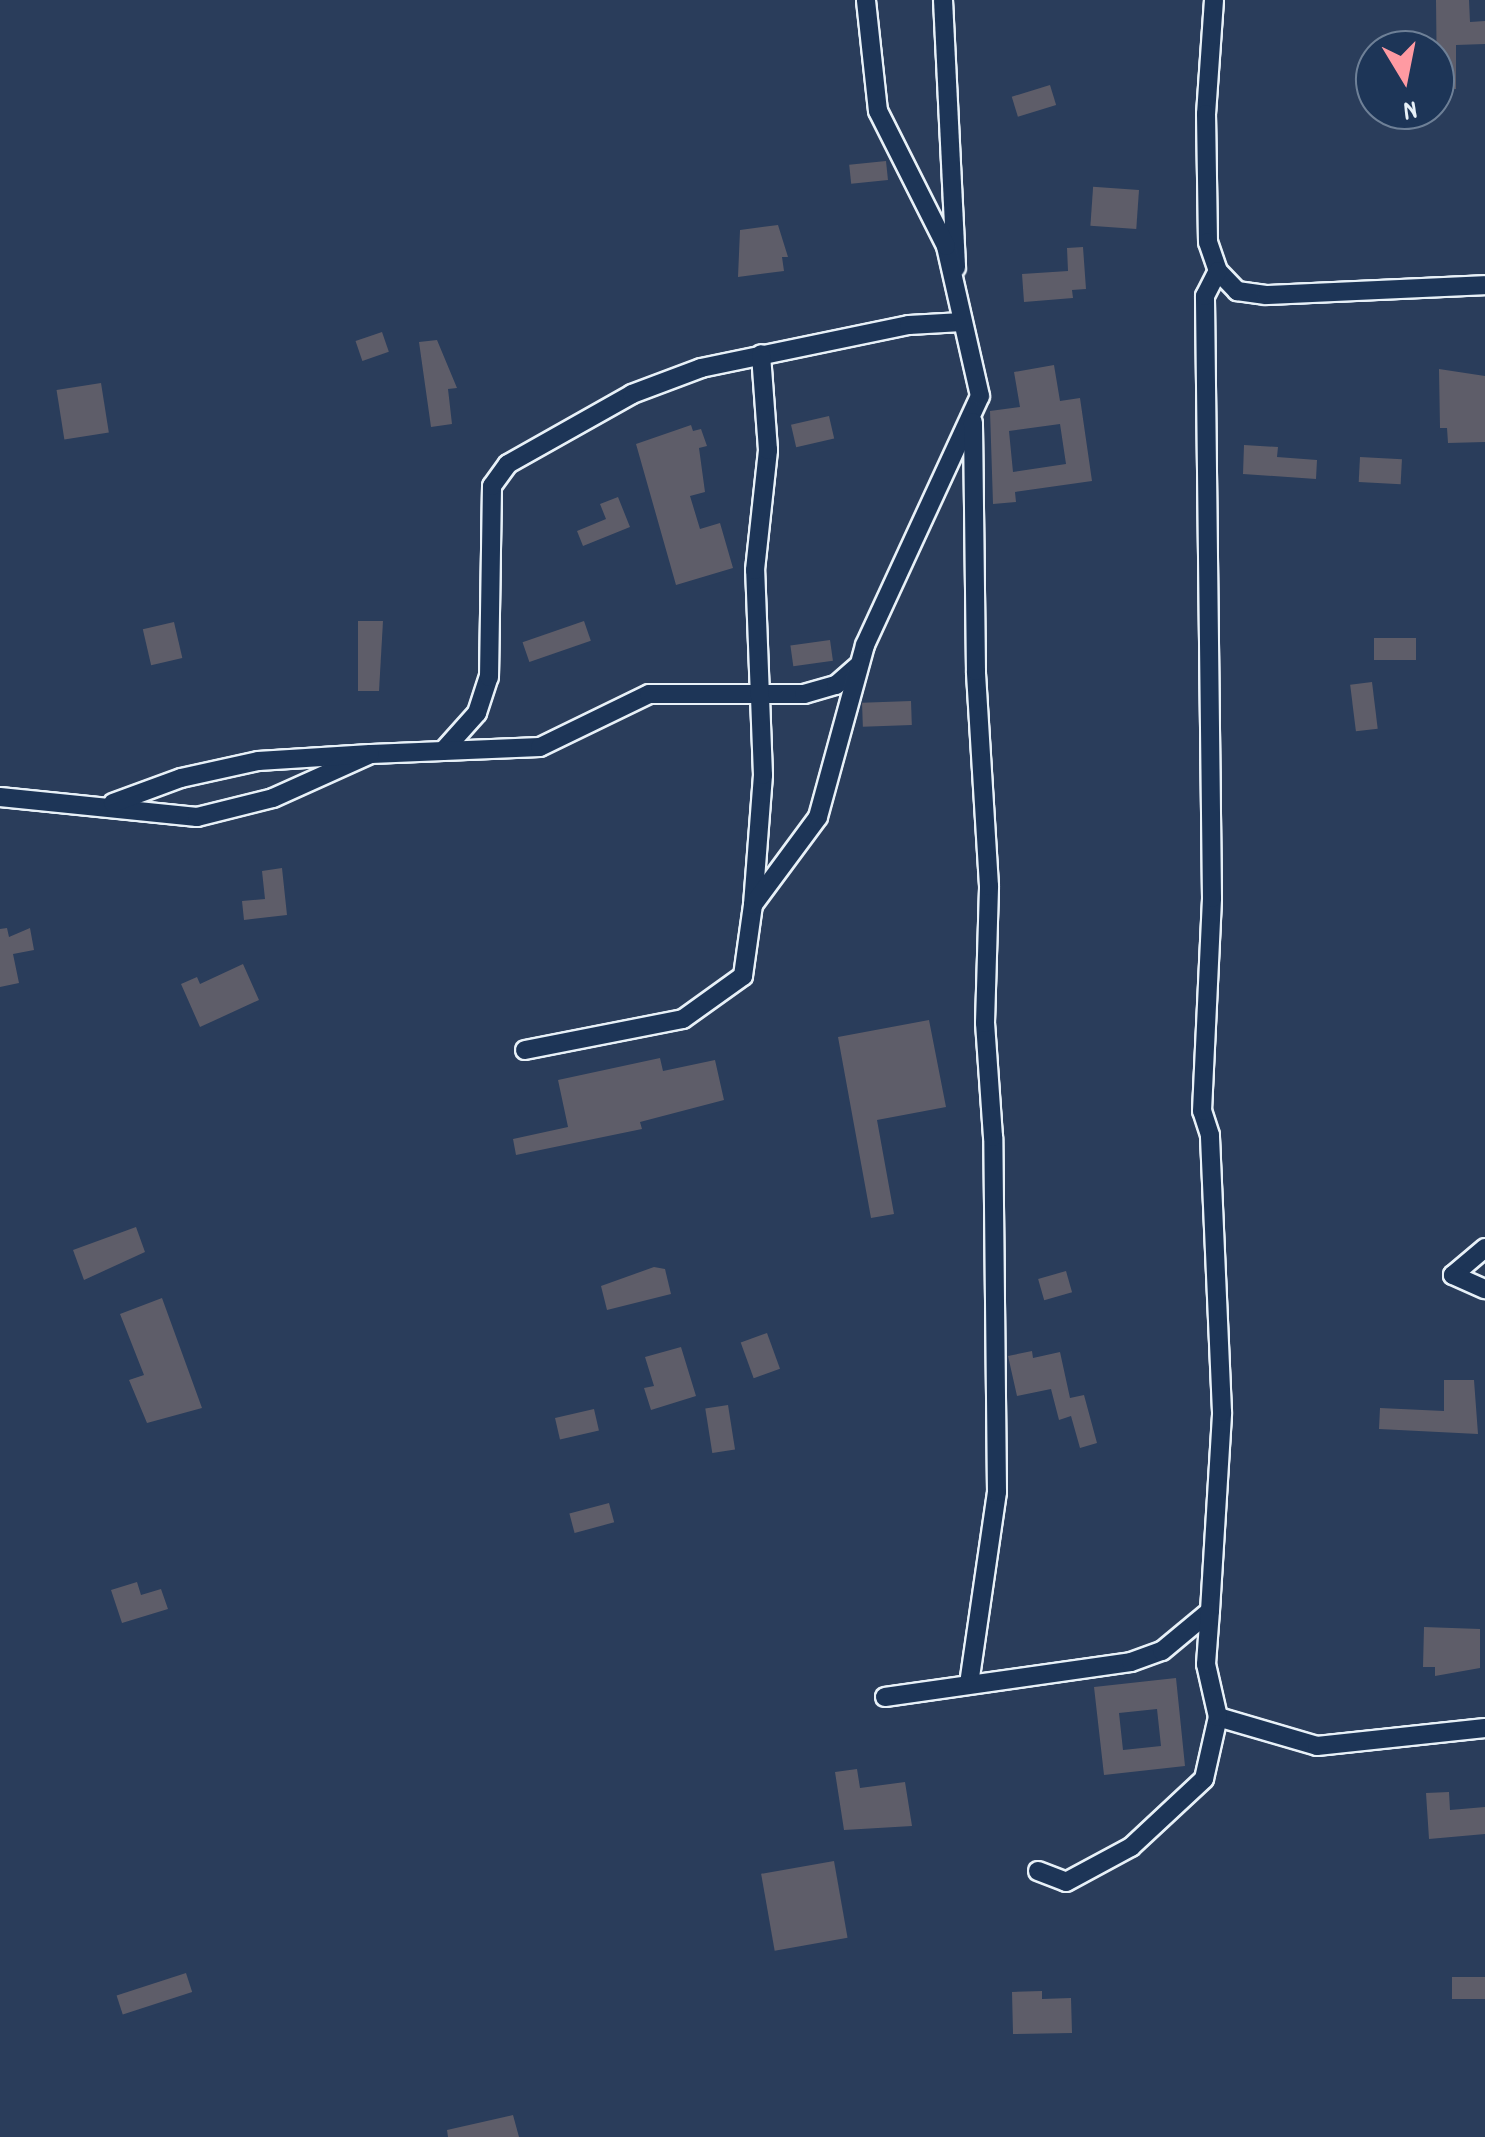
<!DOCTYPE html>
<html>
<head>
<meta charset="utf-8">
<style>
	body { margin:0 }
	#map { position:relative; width:1485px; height:2137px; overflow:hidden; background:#2a3d5b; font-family:Dekko,sans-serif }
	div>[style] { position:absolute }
	.building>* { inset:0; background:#5e5d69; transform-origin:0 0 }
	.roads { filter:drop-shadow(2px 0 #e8f1f8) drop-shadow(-2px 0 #e8f1f8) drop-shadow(0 2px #e8f1f8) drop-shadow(0 -2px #e8f1f8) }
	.minor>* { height:18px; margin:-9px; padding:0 9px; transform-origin:9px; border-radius:9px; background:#1d3557 }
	span { translate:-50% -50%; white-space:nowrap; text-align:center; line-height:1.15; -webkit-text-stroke:8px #1d3557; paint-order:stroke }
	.north { position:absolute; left:1355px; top:30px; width:100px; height:100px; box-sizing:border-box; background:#1d3557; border:2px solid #6e8097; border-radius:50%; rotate:170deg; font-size:28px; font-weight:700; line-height:40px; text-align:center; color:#e8f1f8 }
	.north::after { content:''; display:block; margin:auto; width:35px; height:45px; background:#ff9aa2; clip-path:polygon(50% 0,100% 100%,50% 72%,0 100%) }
</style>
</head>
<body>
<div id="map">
	<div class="building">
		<i style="clip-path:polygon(1436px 0,1469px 0,1470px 22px,1485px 21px,1485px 44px,1456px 45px,1456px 89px,1437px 89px)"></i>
		<i style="left:1050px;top:85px;width:21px;height:40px;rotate:73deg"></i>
		<i style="left:886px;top:161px;width:19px;height:37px;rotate:84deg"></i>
		<i style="left:1139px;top:190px;width:39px;height:46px;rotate:94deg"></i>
		<i style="clip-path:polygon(778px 225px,788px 257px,782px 257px,784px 271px,738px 277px,740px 230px)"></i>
		<i style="clip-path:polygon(1083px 247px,1086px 289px,1072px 290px,1073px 298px,1024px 302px,1022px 274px,1068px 271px,1067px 248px)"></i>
		<i style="left:382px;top:332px;width:21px;height:28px;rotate:71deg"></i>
		<i style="clip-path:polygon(437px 340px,457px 388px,448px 389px,452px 424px,431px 427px,419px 342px)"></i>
		<i style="clip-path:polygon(evenodd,1054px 365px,1060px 401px,1080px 398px,1092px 481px,1015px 492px,1016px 502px,993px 504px,990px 411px,1020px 407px,1014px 372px,1054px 365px,1060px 424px,1066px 464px,1013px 472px,1009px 431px,1060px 424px)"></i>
		<i style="clip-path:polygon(1439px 369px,1485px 376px,1485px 442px,1448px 443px,1447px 428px,1440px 428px)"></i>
		<i style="left:101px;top:383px;width:50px;height:45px;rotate:81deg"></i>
		<i style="left:829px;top:416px;width:23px;height:39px;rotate:77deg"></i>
		<i style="clip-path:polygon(691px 425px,693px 431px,701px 429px,707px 446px,699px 448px,705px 492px,690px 496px,700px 529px,720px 523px,733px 568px,676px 585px,636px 444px)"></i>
		<i style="clip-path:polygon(1244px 445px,1278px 447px,1277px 457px,1317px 460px,1316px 479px,1243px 474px)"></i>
		<i style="left:1360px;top:457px;width:42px;height:25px;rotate:3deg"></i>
		<i style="clip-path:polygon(618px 497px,630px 527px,583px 546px,577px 531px,606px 519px,600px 504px)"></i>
		<i style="clip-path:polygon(358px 621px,383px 621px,379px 691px,358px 691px)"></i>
		<i style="left:584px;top:621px;width:21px;height:65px;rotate:71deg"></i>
		<i style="left:174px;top:622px;width:37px;height:32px;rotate:77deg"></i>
		<i style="left:1374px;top:638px;width:42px;height:22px"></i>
		<i style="left:830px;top:640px;width:21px;height:40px;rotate:82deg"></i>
		<i style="left:1372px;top:682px;width:47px;height:22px;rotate:83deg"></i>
		<i style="left:911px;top:701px;width:24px;height:49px;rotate:88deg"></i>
		<i style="clip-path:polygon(282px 868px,287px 915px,244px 920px,242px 901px,265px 899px,262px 871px)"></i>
		<i style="clip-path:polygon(7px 928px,9px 937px,30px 928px,34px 950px,13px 954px,19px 983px,0 987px,0 929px)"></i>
		<i style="clip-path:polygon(243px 964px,259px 1000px,200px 1027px,181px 984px,197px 977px,200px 984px)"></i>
		<i style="clip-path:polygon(929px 1020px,946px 1107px,877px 1120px,894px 1214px,871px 1218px,838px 1037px)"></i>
		<i style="clip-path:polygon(660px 1058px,663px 1071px,715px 1060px,724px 1100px,640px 1122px,642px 1129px,516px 1155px,513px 1139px,568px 1127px,558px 1080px)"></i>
		<i style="clip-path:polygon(136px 1227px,145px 1252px,84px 1280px,73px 1250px)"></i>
		<i style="clip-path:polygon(654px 1267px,665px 1269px,671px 1294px,607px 1310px,601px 1286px)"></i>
		<i style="left:1066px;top:1271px;width:22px;height:29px;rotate:74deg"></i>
		<i style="clip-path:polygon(162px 1298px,202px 1408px,147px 1423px,129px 1380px,144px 1375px,120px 1314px)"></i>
		<i style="left:767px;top:1333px;width:38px;height:28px;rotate:70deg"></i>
		<i style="clip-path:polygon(681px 1347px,696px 1396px,651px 1410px,644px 1388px,654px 1386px,645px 1357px)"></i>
		<i style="clip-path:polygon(1032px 1351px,1033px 1358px,1060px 1352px,1070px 1398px,1084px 1395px,1097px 1443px,1080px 1448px,1071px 1416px,1059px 1420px,1051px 1389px,1017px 1396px,1008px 1356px)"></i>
		<i style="clip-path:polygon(1444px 1380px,1474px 1380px,1478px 1434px,1379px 1429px,1380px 1408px,1444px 1411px)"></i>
		<i style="left:728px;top:1405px;width:45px;height:23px;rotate:81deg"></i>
		<i style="left:594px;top:1409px;width:22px;height:40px;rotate:77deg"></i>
		<i style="left:609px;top:1503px;width:20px;height:41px;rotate:75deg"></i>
		<i style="clip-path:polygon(137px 1582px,141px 1595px,161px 1589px,168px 1609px,122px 1623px,111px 1590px)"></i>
		<i style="clip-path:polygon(1424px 1627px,1480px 1629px,1480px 1668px,1435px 1676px,1435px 1667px,1423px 1667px)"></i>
		<i style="clip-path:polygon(evenodd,1176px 1678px,1185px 1766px,1104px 1775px,1094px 1687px,1176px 1678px,1157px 1709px,1161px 1746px,1123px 1750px,1119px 1713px,1157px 1709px)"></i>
		<i style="clip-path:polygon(857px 1769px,860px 1788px,905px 1782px,912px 1826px,844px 1830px,835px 1772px)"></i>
		<i style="clip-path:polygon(1449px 1792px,1450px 1810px,1485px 1807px,1485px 1834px,1429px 1839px,1426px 1793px)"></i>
		<i style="left:834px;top:1861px;width:78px;height:74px;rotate:80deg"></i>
		<i style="left:186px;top:1973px;width:20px;height:73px;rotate:72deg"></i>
		<i style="left:1485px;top:1977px;width:22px;height:33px;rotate:90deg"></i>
		<i style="clip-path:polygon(1042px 1991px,1042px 1999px,1071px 1998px,1072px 2033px,1013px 2034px,1012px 1992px)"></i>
		<i style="clip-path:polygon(513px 2115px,519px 2137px,448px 2137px,447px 2130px)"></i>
	</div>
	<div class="roads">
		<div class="minor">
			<i style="left:943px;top:0;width:268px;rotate:87.2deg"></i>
			<i style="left:1214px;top:0;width:114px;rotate:94deg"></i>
			<i style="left:1206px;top:114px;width:128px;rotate:89.1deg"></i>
			<i style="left:1208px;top:242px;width:31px;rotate:71deg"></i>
			<i style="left:1218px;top:271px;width:28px;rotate:46deg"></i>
			<i style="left:1237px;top:291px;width:29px;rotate:8deg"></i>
			<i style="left:1266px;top:295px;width:219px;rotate:-2.6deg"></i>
			<i style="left:443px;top:751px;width:51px;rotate:-48.2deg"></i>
			<i style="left:477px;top:713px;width:38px;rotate:-72deg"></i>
			<i style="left:489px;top:677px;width:191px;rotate:-89.1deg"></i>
			<i style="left:492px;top:486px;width:27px;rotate:-54deg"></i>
			<i style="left:508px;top:464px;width:142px;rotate:-29.4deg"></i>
			<i style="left:632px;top:394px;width:74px;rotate:-20.6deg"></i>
			<i style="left:701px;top:368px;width:212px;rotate:-11.7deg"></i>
			<i style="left:909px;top:325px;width:53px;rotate:-3.2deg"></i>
			<i style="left:0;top:797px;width:198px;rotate:5.8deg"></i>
			<i style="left:197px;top:817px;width:78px;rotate:-14deg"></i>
			<i style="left:273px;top:798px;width:107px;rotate:-24.2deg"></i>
			<i style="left:371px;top:754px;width:169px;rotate:-2.4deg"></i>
			<i style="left:540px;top:747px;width:121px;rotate:-25.9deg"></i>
			<i style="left:649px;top:694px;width:155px"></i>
			<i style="left:804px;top:694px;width:33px;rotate:-16deg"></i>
			<i style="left:836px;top:685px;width:28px;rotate:-41deg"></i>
			<i style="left:113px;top:803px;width:72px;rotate:-20.2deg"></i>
			<i style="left:181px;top:778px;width:79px;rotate:-12.4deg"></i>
			<i style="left:258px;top:761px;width:112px;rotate:-3.6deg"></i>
			<i style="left:753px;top:905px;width:130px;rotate:-85.6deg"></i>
			<i style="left:763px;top:775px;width:205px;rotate:-92.2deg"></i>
			<i style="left:755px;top:570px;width:121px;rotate:-83.8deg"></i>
			<i style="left:768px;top:450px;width:96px;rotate:-94.2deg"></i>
			<i style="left:525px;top:1050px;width:161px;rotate:-11.1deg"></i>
			<i style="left:683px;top:1019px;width:74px;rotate:-35.6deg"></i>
			<i style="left:743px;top:976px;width:72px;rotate:-82deg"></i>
			<i style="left:753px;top:905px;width:109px;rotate:-53.5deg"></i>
			<i style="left:818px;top:817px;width:178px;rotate:-74.7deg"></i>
			<i style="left:865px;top:645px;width:274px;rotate:-65.2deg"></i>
			<i style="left:980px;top:396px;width:154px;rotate:-102.8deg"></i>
			<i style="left:946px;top:246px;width:151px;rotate:-116.7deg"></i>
			<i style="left:878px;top:111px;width:112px;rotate:-96.2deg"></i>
			<i style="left:1485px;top:1248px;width:42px;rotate:139.8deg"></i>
			<i style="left:1453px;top:1275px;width:35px;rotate:24deg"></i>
			<i style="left:969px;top:1684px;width:194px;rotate:-81.7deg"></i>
			<i style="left:997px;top:1492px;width:355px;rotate:-90.6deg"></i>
			<i style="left:993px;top:1137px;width:114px;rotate:-94deg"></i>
			<i style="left:985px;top:1023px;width:137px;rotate:-88.3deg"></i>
			<i style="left:989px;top:886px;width:215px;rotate:-93.5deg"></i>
			<i style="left:976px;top:671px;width:249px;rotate:-90.7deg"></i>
			<i style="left:885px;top:1697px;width:248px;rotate:-8.1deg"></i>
			<i style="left:1131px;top:1662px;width:33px;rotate:-20deg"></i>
			<i style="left:1162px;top:1651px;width:62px;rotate:-39.8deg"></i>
			<i style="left:1210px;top:1611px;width:199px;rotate:-86.5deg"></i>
			<i style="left:1222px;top:1412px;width:277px;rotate:-92.5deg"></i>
			<i style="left:1210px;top:1135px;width:25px;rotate:-108deg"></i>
			<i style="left:1202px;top:1111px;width:213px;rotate:-87.3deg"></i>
			<i style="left:1212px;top:898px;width:602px;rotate:-90.67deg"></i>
			<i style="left:1205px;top:296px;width:28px;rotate:-63deg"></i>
			<i style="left:1218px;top:1717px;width:103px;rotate:16.3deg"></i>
			<i style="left:1317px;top:1746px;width:169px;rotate:-6.1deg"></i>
			<i style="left:1038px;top:1871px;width:30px;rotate:21deg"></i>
			<i style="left:1066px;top:1882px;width:74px;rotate:-28.3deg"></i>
			<i style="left:1131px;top:1847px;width:100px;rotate:-43deg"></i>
			<i style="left:1204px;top:1779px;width:64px;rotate:-77.3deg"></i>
			<i style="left:1218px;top:1717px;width:54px;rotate:-102.8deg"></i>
			<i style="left:1206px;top:1664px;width:53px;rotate:-85.7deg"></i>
		</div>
	</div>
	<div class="north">N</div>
</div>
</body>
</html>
